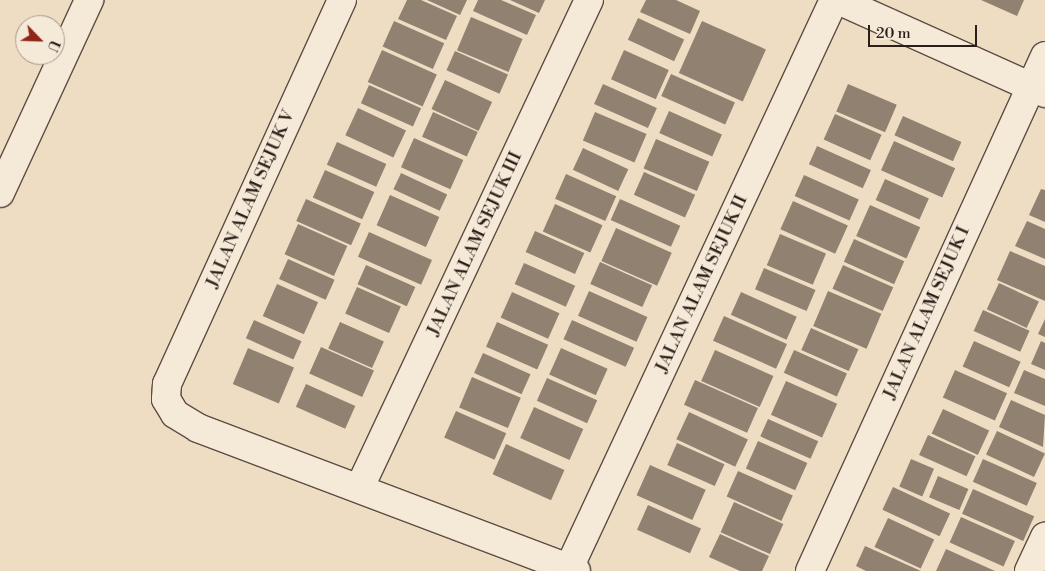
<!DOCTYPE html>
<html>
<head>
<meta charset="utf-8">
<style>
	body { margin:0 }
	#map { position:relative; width:1045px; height:571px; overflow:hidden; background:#efddc3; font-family:"Libre Bodoni",serif }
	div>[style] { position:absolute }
	.building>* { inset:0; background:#918171; transform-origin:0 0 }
	.roads { filter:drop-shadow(1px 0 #5c4e43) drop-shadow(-1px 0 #5c4e43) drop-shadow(0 1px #5c4e43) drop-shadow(0 -1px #5c4e43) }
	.minor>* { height:28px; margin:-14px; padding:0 14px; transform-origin:14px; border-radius:14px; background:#f5e9d8 }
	span { translate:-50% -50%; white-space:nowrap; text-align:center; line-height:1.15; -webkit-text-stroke:4.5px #f5e9d8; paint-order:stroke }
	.street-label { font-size:18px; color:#2b1e18 }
	.north { position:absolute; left:15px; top:15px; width:50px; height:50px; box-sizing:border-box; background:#f5e9d8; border:1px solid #a4988b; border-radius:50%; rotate:114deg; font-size:14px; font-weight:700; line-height:20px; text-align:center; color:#2b1e18 }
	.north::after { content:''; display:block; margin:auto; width:18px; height:22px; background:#8f2418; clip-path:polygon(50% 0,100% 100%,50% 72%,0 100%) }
	.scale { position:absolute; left:868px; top:25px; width:109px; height:22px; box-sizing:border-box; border:2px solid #2b1e18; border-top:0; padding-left:6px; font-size:15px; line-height:18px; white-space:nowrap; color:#2b1e18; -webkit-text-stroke:4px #f5e9d8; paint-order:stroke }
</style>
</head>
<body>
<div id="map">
	<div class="building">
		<i style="clip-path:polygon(407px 0,421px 0,457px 16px,446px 40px,398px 19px)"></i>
		<i style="clip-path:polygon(427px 0,467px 0,460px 15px)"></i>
		<i style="clip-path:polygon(478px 0,501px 0,536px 15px,527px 35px,473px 11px)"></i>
		<i style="clip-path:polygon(510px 0,545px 0,539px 13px)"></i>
		<i style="clip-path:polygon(646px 0,676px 0,700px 11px,690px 34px,640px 12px)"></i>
		<i style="clip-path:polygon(981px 0,1024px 0,1017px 16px)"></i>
		<i style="left:471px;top:17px;width:56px;height:36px;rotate:23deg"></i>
		<i style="left:638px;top:18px;width:51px;height:24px;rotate:25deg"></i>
		<i style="left:394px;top:21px;width:55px;height:28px;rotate:24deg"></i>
		<i style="left:702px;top:21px;width:70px;height:57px;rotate:24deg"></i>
		<i style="left:382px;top:50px;width:60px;height:35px;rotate:24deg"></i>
		<i style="left:624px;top:50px;width:49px;height:32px;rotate:24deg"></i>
		<i style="left:455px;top:51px;width:58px;height:21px;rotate:24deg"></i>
		<i style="left:671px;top:74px;width:70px;height:24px;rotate:24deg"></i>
		<i style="left:445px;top:80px;width:52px;height:32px;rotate:25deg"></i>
		<i style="left:603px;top:84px;width:59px;height:22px;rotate:24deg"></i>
		<i style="left:848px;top:84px;width:53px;height:30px;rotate:23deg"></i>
		<i style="left:369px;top:85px;width:57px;height:20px;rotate:24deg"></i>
		<i style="left:358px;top:108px;width:53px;height:30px;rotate:25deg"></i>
		<i style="left:669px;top:111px;width:58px;height:24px;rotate:24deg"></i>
		<i style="left:433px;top:112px;width:49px;height:27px;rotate:24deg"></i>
		<i style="left:595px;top:112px;width:56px;height:31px;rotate:23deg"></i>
		<i style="left:835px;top:114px;width:51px;height:28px;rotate:24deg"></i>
		<i style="left:903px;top:116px;width:64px;height:21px;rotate:24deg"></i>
		<i style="left:414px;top:138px;width:54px;height:32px;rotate:24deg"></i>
		<i style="left:656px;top:139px;width:58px;height:32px;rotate:23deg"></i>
		<i style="left:894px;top:141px;width:67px;height:32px;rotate:24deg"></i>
		<i style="left:337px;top:142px;width:54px;height:25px;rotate:24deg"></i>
		<i style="left:817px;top:146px;width:59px;height:20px;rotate:24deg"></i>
		<i style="left:583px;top:148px;width:50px;height:24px;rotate:25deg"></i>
		<i style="left:325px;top:170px;width:54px;height:30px;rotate:24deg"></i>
		<i style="left:644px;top:172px;width:56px;height:25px;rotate:24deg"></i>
		<i style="left:401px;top:173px;width:51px;height:18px;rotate:25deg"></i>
		<i style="left:566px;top:174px;width:55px;height:27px;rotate:24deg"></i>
		<i style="left:804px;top:175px;width:60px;height:23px;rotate:24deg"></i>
		<i style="left:885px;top:179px;width:48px;height:23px;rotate:24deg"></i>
		<i style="clip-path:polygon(1041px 189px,1045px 190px,1045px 222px,1029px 215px)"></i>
		<i style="left:390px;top:195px;width:54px;height:33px;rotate:24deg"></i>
		<i style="left:306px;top:199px;width:60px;height:24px;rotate:24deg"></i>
		<i style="left:620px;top:199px;width:66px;height:23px;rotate:24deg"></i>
		<i style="left:793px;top:201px;width:60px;height:31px;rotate:24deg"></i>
		<i style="left:555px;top:204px;width:52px;height:30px;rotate:24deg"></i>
		<i style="left:870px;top:205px;width:55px;height:34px;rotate:24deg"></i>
		<i style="clip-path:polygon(1027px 221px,1045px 229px,1045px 259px,1015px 246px)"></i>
		<i style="left:298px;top:224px;width:54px;height:33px;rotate:24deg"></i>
		<i style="left:616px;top:228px;width:61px;height:36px;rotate:24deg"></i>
		<i style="left:535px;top:231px;width:54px;height:23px;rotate:24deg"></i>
		<i style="left:369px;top:232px;width:69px;height:27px;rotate:24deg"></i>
		<i style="left:780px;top:234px;width:50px;height:34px;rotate:23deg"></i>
		<i style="left:854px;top:239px;width:55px;height:25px;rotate:24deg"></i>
		<i style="clip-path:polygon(1010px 251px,1045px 266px,1045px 301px,997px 280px)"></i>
		<i style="left:288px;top:259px;width:51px;height:22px;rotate:24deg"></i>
		<i style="left:600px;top:262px;width:57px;height:24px;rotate:24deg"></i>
		<i style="left:524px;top:263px;width:56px;height:23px;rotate:24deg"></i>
		<i style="left:366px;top:265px;width:54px;height:21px;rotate:24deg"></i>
		<i style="left:843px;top:265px;width:55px;height:26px;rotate:24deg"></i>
		<i style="left:764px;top:268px;width:56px;height:23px;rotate:23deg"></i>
		<i style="left:999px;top:283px;width:44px;height:29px;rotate:25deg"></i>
		<i style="left:277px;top:284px;width:45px;height:35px;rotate:24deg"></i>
		<i style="left:357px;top:287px;width:48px;height:29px;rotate:24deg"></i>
		<i style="left:589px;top:291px;width:64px;height:27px;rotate:24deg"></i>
		<i style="left:828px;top:291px;width:58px;height:38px;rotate:23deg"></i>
		<i style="left:512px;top:292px;width:52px;height:28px;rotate:24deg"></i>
		<i style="left:741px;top:292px;width:61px;height:25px;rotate:24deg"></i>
		<i style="left:983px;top:310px;width:51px;height:23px;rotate:24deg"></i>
		<i style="left:724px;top:316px;width:69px;height:27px;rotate:24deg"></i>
		<i style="clip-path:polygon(1045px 319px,1045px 337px,1038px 334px)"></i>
		<i style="left:254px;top:320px;width:52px;height:20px;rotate:24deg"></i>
		<i style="left:572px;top:320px;width:68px;height:21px;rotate:24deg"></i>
		<i style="left:340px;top:322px;width:48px;height:29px;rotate:24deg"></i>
		<i style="left:497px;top:322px;width:56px;height:27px;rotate:24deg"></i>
		<i style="left:811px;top:328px;width:52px;height:24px;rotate:24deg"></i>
		<i style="left:974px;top:341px;width:51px;height:28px;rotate:24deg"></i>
		<i style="clip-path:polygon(1041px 341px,1045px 343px,1045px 370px,1031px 364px)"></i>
		<i style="left:321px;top:347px;width:58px;height:29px;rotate:24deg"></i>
		<i style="left:248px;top:348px;width:50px;height:39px;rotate:23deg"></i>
		<i style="left:561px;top:348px;width:51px;height:29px;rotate:24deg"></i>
		<i style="left:715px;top:350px;width:64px;height:34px;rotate:24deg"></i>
		<i style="left:794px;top:350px;width:58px;height:25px;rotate:24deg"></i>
		<i style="left:483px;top:353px;width:52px;height:22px;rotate:24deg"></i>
		<i style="left:955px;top:370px;width:57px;height:30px;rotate:24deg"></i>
		<i style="clip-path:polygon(1024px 370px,1045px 379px,1045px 406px,1014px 393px)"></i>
		<i style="left:472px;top:377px;width:53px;height:33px;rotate:23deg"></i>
		<i style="left:547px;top:378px;width:55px;height:25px;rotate:24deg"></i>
		<i style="left:695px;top:380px;width:69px;height:27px;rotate:24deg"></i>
		<i style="left:786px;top:381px;width:56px;height:37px;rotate:24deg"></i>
		<i style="left:306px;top:384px;width:54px;height:25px;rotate:24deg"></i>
		<i style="clip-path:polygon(1011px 400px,1045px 415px,1043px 447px,999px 427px)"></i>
		<i style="left:534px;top:407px;width:54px;height:34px;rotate:24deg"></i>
		<i style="left:943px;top:409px;width:51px;height:27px;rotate:25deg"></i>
		<i style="left:456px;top:411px;width:55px;height:29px;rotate:24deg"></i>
		<i style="left:689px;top:412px;width:65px;height:30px;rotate:25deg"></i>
		<i style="left:768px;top:419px;width:55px;height:19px;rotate:24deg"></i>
		<i style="left:997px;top:431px;width:53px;height:26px;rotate:25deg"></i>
		<i style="left:928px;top:435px;width:52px;height:22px;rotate:24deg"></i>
		<i style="left:758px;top:441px;width:54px;height:30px;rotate:24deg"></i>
		<i style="left:677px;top:443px;width:52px;height:24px;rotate:24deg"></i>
		<i style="left:506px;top:444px;width:64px;height:33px;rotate:24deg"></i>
		<i style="left:911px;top:459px;width:25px;height:30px;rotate:23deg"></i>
		<i style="left:983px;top:459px;width:59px;height:25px;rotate:24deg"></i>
		<i style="left:650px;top:465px;width:61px;height:33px;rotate:24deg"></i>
		<i style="left:738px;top:471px;width:60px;height:28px;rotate:24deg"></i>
		<i style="left:938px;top:476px;width:33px;height:23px;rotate:23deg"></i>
		<i style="left:893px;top:487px;width:63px;height:25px;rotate:25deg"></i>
		<i style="left:973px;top:489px;width:67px;height:27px;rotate:24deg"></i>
		<i style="left:734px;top:502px;width:54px;height:33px;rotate:24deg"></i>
		<i style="left:648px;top:505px;width:58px;height:27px;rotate:24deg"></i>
		<i style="left:961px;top:517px;width:59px;height:28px;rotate:24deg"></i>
		<i style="left:888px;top:518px;width:51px;height:32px;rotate:25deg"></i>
		<i style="clip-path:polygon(720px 534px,769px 556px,762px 571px,740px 571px,709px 557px)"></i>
		<i style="clip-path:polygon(865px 546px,921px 571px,866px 571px,856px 566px)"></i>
		<i style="clip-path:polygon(946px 549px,995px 571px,936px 571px)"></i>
	</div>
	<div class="roads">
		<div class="minor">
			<i style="left:342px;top:0;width:422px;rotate:114.5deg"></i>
			<i style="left:167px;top:384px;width:15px;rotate:94deg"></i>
			<i style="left:166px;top:399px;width:17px;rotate:59deg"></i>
			<i style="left:175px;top:414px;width:27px;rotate:31deg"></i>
			<i style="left:198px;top:428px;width:404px;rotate:20.7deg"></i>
			<i style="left:838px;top:0;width:227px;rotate:24.2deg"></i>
			<i style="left:0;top:193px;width:213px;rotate:-65.2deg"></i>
			<i style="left:360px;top:487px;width:538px;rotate:-64.82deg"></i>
			<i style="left:569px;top:568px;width:627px;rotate:-64.99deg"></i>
			<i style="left:810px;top:571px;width:566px;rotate:-65.47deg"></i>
			<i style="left:1029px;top:571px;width:38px;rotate:-65deg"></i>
		</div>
	</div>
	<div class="street-label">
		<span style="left:251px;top:199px;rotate:-66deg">JALAN ALAM SEJUK V</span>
		<span style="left:475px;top:244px;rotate:-65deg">JALAN ALAM SEJUK III</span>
		<span style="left:702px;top:284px;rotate:-65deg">JALAN ALAM SEJUK II</span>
		<span style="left:927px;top:313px;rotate:-66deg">JALAN ALAM SEJUK I</span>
	</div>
	<div class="north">U</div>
	<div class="scale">20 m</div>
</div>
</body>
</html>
